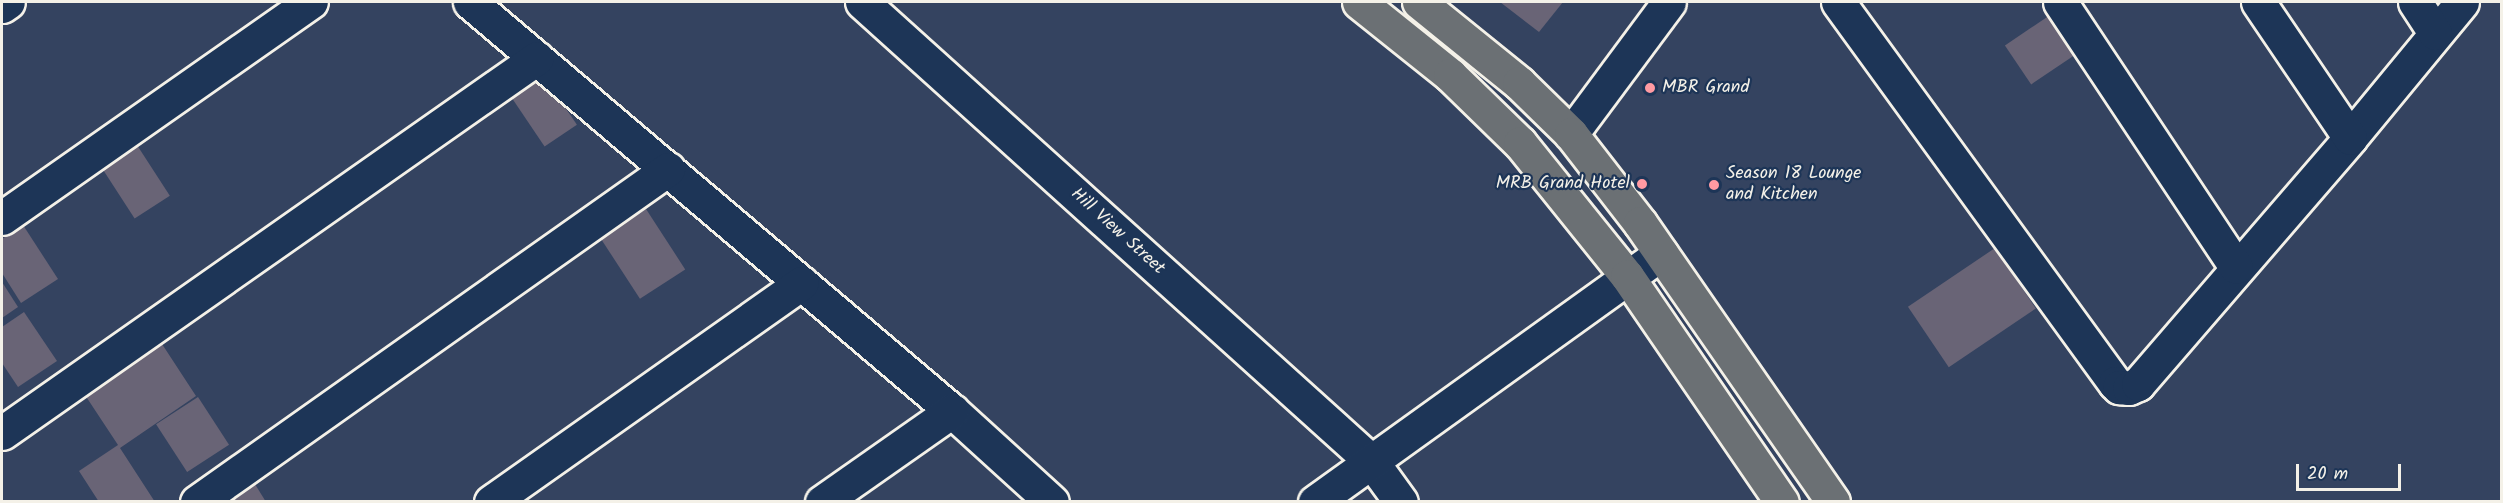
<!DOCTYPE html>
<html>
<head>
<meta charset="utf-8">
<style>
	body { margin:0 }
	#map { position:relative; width:2503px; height:503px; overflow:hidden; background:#344360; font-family:Kalam,sans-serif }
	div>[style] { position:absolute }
	.building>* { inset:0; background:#696476; transform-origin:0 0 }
	.roads { filter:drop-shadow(2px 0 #f4f1e8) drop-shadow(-2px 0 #f4f1e8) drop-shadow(0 2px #f4f1e8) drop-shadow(0 -2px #f4f1e8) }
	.minor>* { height:33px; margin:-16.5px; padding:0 16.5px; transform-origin:16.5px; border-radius:16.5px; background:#1d3557 }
	.major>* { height:33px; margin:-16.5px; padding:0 16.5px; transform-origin:16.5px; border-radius:16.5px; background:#6b7074 }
	.dots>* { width:16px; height:16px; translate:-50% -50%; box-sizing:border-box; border:3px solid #1d3557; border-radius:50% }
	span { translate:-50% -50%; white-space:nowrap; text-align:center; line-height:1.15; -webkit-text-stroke:4.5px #1d3557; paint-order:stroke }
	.poi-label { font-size:18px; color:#f4f1e8 }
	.left { translate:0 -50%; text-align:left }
	.right { translate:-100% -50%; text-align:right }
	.street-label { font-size:18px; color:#f4f1e8 }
	.frame { position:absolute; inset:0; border:3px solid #f4f1e8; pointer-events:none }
	.scale { position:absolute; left:2296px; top:464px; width:105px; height:27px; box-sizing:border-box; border:3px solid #f4f1e8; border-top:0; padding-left:8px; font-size:18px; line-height:21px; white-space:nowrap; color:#f4f1e8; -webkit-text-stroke:4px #1d3557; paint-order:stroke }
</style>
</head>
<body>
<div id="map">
	<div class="building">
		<i style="clip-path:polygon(1500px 2px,1563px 2px,1539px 32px)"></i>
		<i style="left:2053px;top:13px;width:47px;height:58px;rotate:56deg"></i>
		<i style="left:540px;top:70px;width:66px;height:39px;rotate:56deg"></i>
		<i style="left:135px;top:142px;width:64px;height:42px;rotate:57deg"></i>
		<i style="left:646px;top:209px;width:72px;height:54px;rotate:57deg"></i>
		<i style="clip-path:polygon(23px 225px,58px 279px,21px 303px,2px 273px,2px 239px)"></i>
		<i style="left:1995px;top:248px;width:73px;height:105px;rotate:56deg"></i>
		<i style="clip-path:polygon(2px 282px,18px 307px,2px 318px)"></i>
		<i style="clip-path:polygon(24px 312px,57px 361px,18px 387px,2px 363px,2px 327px)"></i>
		<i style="clip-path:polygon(162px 344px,196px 396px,120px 448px,155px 502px,99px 502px,79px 471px,118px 445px,85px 395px)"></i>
		<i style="left:198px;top:397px;width:57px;height:50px;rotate:57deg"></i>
		<i style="clip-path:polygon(253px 481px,266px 502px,222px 502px)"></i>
	</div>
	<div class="roads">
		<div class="minor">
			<i style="left:470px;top:2px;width:632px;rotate:40.32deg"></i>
			<i style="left:952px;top:411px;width:135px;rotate:42.3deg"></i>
			<i style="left:862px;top:2px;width:687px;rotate:42.05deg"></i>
			<i style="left:1372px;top:462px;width:49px;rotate:54.1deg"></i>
			<i style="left:1838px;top:2px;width:471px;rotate:54deg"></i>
			<i style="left:2115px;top:383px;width:6px;rotate:45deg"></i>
			<i style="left:2119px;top:387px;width:10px;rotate:6deg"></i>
			<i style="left:2129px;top:388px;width:10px;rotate:-24deg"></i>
			<i style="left:2138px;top:384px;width:325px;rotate:-49.2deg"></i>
			<i style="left:2350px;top:138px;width:176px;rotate:-50.5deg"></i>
			<i style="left:2060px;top:2px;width:318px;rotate:56.4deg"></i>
			<i style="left:2258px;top:2px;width:164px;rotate:55.9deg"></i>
			<i style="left:2415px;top:2px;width:37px;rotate:57deg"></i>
			<i style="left:2px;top:6px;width:7px;rotate:-34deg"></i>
			<i style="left:1571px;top:134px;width:164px;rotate:-53.4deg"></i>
			<i style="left:2px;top:218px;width:377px;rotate:-35deg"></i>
			<i style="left:2px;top:433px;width:653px;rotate:-35.03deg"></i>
			<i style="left:197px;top:502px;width:577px;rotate:-35.26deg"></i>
			<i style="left:491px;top:502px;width:380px;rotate:-35.2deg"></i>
			<i style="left:822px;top:502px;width:159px;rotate:-35deg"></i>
			<i style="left:1315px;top:502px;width:426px;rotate:-35.7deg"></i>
		</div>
		<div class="major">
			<i style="left:1359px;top:2px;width:117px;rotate:38.7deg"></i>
			<i style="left:1450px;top:75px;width:98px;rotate:44.2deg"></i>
			<i style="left:1520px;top:143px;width:171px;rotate:51.2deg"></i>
			<i style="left:1627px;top:276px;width:274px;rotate:55.6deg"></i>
			<i style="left:1419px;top:2px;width:129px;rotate:39deg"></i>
			<i style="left:1519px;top:83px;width:73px;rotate:44.4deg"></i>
			<i style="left:1571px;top:134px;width:113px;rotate:52.2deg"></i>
			<i style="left:1640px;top:223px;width:339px;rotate:55.3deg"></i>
		</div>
	</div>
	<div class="dots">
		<i style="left:1650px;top:88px;background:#ff9aa2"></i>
		<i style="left:1642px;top:184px;background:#ff9aa2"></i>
		<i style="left:1714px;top:185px;background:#ff9aa2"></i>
	</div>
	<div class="poi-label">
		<span class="left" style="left:1662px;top:88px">MBR Grand</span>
		<span class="left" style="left:1726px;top:185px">Season 18 Lounge<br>and Kitchen</span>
		<span class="right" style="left:1630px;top:184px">MRB Grand Hotel</span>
	</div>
	<div class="street-label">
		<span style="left:1117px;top:232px;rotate:42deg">Hill View Street</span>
	</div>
	<div class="frame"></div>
	<div class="scale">20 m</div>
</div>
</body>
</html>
